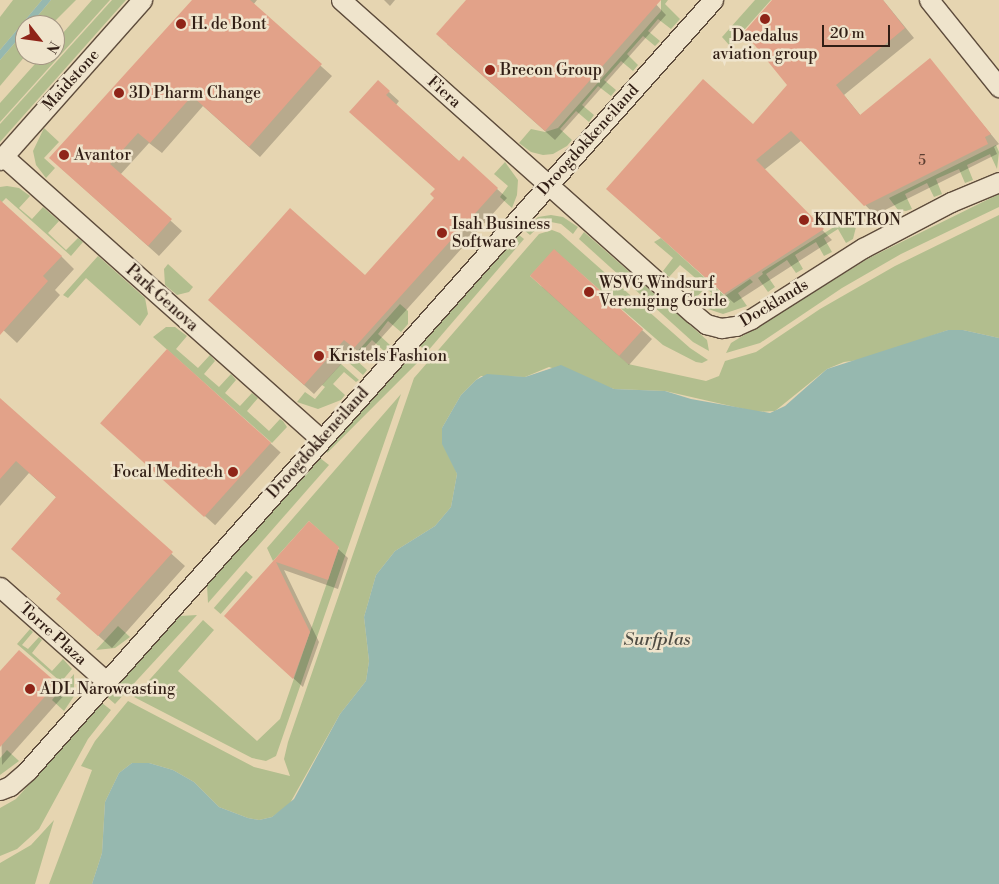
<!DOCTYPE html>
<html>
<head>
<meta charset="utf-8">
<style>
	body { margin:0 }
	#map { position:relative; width:999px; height:884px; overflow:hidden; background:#e6d5b1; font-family:"Libre Bodoni",serif }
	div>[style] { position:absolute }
	.green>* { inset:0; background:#b2be8e; transform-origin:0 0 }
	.water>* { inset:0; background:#96b8af }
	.shadow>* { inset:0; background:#0003; transform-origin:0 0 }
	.building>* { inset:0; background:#e2a289; transform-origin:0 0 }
	.roads { filter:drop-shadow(1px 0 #5e4c3c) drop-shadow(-1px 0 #5e4c3c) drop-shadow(0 1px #5e4c3c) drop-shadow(0 -1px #5e4c3c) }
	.minor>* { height:19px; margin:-9.5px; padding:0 9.5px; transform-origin:9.5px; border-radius:9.5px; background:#efe4cc }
	.dots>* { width:14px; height:14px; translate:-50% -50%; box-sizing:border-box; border:2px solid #efe4cc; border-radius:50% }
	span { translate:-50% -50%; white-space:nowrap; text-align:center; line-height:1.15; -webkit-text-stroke:5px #efe4cc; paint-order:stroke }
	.number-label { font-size:14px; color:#5d3f32 }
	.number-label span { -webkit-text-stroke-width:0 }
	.poi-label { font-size:16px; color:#311e15 }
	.left { translate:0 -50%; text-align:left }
	.right { translate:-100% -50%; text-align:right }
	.street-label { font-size:16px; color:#311e15 }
	.water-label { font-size:18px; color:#4f4c43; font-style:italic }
	.north { position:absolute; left:15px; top:15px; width:50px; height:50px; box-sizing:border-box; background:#efe4cc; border:1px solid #a39583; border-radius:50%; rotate:120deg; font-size:14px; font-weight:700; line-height:20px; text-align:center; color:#311e15 }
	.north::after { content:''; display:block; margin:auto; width:18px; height:22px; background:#8f2418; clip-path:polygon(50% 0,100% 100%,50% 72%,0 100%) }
	.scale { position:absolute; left:822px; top:25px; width:68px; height:22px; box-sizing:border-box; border:2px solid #311e15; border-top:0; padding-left:6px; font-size:15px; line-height:18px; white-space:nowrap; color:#311e15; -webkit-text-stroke:4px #efe4cc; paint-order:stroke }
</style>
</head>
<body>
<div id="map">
	<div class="green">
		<i style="clip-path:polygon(13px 0,42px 0,0 50px,0 17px)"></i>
		<i style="clip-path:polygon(51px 0,76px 0,51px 25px,30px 25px)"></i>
		<i style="clip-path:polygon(92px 0,110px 0,0 122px,0 103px,43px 55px,55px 55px,55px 42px)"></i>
		<i style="clip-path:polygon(112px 0,126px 0,0 142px,0 124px)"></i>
		<i style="clip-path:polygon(661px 0,668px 0,665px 4px,680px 19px,671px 29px,658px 19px,648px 31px,660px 41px,655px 46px,643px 36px,627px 54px,638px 65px,633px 71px,621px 61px,604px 80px,616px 90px,611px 96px,598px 86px,582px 105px,594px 115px,589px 122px,576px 111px,560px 129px,572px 140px,567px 146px,553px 154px,543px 155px,531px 152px,519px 143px,531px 129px,545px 132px,558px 128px,661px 11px)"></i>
		<i style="clip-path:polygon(755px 0,771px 0,730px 46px,722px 37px)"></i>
		<i style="clip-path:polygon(25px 31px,26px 55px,0 86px,0 60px)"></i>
		<i style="clip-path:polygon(44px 128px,59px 142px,44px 158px,55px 168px,46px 178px,36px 165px,33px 151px)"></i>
		<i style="clip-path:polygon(996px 145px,999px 152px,997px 169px,990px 154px,967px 165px,973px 180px,965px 183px,959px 169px,936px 179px,942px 194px,934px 197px,927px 183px,905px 194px,912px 209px,906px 211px,898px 210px,889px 198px)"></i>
		<i style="clip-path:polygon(505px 162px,518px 180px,517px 195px,512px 208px,500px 197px,508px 186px,494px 174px)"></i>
		<i style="clip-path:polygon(7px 186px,19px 188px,30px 196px,19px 208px,32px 219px,43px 207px,59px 221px,48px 233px,66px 250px,78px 238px,83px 242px,71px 256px,6px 198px,0 204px,0 187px)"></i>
		<i style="clip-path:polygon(999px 194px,999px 207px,901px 254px,842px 288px,760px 343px,726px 353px,731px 343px,869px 258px)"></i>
		<i style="clip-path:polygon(551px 215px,563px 217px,578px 227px,573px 234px,561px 224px,551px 222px,542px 224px,530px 235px,524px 230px,538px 217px)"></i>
		<i style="clip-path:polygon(999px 215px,999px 338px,963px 330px,948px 330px,866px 359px,844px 362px,827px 369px,775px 411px,757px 412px,665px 391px,614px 389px,549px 367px,525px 377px,481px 376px,476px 380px,461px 395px,442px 428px,457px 474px,451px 507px,435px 526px,395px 551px,376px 575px,364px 617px,369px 661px,366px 681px,340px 714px,289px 805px,272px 817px,259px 820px,248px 818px,219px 807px,194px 782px,173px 770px,149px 763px,132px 763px,119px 773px,105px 802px,102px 853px,92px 884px,49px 884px,92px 770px,81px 766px,95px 741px,128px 701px,254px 767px,290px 776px,284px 759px,288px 742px,414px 378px,539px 234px,552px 230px,560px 233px,690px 348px,708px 360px,702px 363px,696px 362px,663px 345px,554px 250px,530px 276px,628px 364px,706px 381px,719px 376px,725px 361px,756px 352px,820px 309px,895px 266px)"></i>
		<i style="clip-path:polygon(850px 217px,856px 227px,853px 239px,846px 243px,838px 229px,824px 238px,832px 252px,824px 256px,816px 242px,795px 255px,803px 269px,796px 273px,787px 260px,766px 274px,775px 287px,768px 292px,758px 278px,763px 274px,762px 272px)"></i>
		<i style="clip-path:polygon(584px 232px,707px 340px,709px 351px,693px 342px,579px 239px)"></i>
		<i style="clip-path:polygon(519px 235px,524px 239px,427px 352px,420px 346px)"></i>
		<i style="clip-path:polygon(661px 238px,725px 296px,750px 279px,753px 282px,738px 293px,747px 306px,723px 314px,705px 308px,702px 305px,712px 293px,705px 288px,695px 299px,688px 294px,699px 281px,680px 265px,669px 277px,663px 271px,673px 258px,654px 242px)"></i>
		<i style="clip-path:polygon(98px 256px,145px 298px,148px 314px,140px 326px,86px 278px,68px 298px,63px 295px)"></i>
		<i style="clip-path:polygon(168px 264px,193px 287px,189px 292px,177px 295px,165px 285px,164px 269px)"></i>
		<i style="clip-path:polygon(400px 304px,408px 311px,408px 324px,401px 332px,388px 321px,378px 334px,390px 345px,384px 351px,372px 340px,355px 359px,367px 370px,363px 375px,348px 362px)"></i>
		<i style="clip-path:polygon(166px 327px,175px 327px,187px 336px,176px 349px,198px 368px,210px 355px,215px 361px,204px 374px,219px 387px,231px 374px,236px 380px,225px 393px,240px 406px,252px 393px,258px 398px,247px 411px,269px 431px,280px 419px,283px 421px,287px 427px,272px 443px,153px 337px)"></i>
		<i style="left:415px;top:351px;width:10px;height:134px;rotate:45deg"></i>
		<i style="clip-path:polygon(341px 364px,359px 380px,356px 382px,344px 372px,333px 384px,345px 395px,341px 400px,318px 409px,297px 402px,305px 392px,315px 399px,325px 387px,322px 385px)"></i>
		<i style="clip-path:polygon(401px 394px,276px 756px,266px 761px,252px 758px,134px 697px,203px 620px,214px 630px,178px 671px,257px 741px,280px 719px,339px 548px,309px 521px,273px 561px,267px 548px)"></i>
		<i style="clip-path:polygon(320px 458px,329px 465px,208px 603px,207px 585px)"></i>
		<i style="left:246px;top:571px;width:9px;height:49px;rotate:41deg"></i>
		<i style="clip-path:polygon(197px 615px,115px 704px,107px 697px,180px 616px)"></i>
		<i style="clip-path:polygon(118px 626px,130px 637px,115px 648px,96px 650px)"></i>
		<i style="clip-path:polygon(30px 629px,33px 632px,22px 645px,28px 649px,39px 637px,42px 640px,32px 653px,52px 671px,63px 659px,72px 669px,61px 682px,17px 644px)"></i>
		<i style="clip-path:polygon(74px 674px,74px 696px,64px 711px,52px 700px)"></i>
		<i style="clip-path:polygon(102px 703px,111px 710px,88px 739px,39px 829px,17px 849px,0 856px,0 808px,16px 799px)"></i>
		<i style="clip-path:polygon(7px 750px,19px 761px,0 775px,0 758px)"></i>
		<i style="clip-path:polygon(54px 820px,35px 884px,0 884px,0 863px,31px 845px)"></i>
	</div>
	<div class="water">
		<i style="clip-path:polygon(42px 0,51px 0,30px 25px,25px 25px,25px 31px,0 60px,0 50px)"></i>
		<i style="clip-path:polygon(948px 330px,963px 330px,999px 338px,999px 884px,92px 884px,102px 853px,105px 802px,119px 773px,132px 763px,149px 763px,173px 770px,194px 782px,219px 807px,248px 818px,259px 820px,272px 817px,294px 799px,340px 714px,366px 681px,369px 661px,364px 617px,376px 575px,395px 551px,435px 526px,451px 507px,457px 474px,442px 444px,442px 428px,461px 395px,476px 380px,487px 374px,525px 377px,561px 365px,614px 389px,665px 391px,691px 399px,770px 413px,785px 406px,827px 369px)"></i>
	</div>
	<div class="shadow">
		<i style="clip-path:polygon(194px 0,257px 0,253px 5px,332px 76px,260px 157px,203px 106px,162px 153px,149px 143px,120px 175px,182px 231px,159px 256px,62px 169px)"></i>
		<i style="clip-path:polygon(384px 0,395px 0,390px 6px)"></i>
		<i style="clip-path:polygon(468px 0,652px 0,666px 15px,555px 140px,447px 44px)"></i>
		<i style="clip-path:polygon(773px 0,883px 0,914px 38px,844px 95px,861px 116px,930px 60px,999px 144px,994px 147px,997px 154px,875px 215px,802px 140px,764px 170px,832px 240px,734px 303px,617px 198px,753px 125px,789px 85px)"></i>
		<i style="clip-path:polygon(378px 82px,399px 101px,396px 105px,460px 162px,463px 158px,507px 198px,364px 357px,355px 349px,314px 394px,219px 309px,365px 277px,436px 198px,436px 189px)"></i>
		<i style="clip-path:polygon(0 214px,61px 256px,74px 269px,55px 290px,60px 295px,17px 343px,0 327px)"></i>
		<i style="clip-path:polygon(541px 286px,642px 330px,652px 339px,629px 365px)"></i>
		<i style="left:167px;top:350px;width:153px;height:98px;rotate:42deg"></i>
		<i style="clip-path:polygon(0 400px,185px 566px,112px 648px,71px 611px,62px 594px,25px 561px,57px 498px,29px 473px,0 506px)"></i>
		<i style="clip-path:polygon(309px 522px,348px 558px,338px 589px,284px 570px,319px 642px,303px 687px,225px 616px)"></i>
		<i style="clip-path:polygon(0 673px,56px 684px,66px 693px,2px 765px)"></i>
	</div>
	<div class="building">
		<i style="clip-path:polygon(192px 0,250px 0,322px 64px,249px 147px,192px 96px,150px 143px,138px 133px,110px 164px,172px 219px,148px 246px,49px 158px)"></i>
		<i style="clip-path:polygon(466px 0,661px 0,545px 131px,436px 34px)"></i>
		<i style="clip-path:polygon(772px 0,883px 0,905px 28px,836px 85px,860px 115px,930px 58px,991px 134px,985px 137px,988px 144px,864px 206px,791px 131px,756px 160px,824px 229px,724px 294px,606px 189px,703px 79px,753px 124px,787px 85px,744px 32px)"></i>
		<i style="clip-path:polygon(378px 80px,390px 91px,386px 95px,459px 161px,463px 156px,498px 188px,354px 348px,344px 340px,304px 385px,208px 300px,290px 208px,365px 275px,434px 198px,430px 194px,435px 189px,349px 112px)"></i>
		<i style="clip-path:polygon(0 200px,62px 256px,43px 276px,48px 281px,0 335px)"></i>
		<i style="left:554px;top:249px;width:120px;height:36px;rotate:42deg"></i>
		<i style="left:167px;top:349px;width:140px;height:100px;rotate:42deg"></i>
		<i style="clip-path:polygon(0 398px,173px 552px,98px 636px,56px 599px,61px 593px,11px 549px,56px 497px,16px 461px,0 479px)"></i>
		<i style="clip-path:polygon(309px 521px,339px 547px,328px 580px,276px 562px,310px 632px,293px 679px,224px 616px)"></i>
		<i style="clip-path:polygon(19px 650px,57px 683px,0 747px,0 671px)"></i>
	</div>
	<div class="roads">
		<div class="minor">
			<i style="left:341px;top:0;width:472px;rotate:41.7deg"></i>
			<i style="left:694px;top:314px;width:16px;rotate:40deg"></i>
			<i style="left:706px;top:324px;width:16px;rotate:15deg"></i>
			<i style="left:721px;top:328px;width:15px;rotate:-8deg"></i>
			<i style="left:736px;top:326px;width:17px;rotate:-25deg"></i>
			<i style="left:751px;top:319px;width:133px;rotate:-32.4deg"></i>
			<i style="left:863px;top:248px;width:99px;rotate:-27.6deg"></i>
			<i style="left:951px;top:202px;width:52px;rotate:-22.6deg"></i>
			<i style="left:929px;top:0;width:112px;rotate:51.2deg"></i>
			<i style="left:3px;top:156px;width:426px;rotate:41.7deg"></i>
			<i style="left:0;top:160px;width:214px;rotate:-48.4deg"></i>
			<i style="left:0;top:587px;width:142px;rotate:41.6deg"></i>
			<i style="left:0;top:790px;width:11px;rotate:-22deg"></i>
			<i style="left:10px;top:786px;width:23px;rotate:-41deg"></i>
			<i style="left:27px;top:771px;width:1032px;rotate:-48.34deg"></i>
		</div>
	</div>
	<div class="dots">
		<i style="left:765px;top:19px;background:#8f2418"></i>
		<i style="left:181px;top:24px;background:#8f2418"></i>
		<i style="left:490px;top:70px;background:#8f2418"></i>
		<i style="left:119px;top:93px;background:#8f2418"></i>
		<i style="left:64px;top:155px;background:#8f2418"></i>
		<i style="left:804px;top:220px;background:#8f2418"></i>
		<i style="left:442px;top:233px;background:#8f2418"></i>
		<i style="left:589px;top:292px;background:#8f2418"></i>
		<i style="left:319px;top:356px;background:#8f2418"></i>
		<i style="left:233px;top:472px;background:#8f2418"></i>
		<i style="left:30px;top:689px;background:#8f2418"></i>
	</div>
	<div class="number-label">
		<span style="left:922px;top:161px">5</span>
	</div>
	<div class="poi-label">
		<span class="left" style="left:191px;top:24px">H. de Bont</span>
		<span style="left:765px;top:45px">Daedalus<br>aviation group</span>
		<span class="left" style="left:500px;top:70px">Brecon Group</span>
		<span class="left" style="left:129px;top:93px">3D Pharm Change</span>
		<span class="left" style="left:74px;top:155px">Avantor</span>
		<span class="left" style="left:814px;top:220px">KINETRON</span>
		<span class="left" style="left:452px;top:233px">Isah Business<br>Software</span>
		<span class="left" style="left:599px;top:292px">WSVG Windsurf<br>Vereniging Goirle</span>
		<span class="left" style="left:329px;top:356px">Kristels Fashion</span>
		<span class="right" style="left:223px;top:472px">Focal Meditech</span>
		<span class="left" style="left:40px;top:689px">ADL Narowcasting</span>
	</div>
	<div class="street-label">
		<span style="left:71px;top:80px;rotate:-48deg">Maidstone</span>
		<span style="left:444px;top:92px;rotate:42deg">Fiera</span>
		<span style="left:588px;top:140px;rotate:-48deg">Droogdokkeneiland</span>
		<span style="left:162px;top:298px;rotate:42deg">Park Genova</span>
		<span style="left:774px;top:303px;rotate:-31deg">Docklands</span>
		<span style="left:318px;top:443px;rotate:-48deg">Droogdokkeneiland</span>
		<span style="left:53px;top:634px;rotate:42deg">Torre Plaza</span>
	</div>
	<div class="water-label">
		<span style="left:657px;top:640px">Surfplas</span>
	</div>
	<div class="north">N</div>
	<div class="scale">20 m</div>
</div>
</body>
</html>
